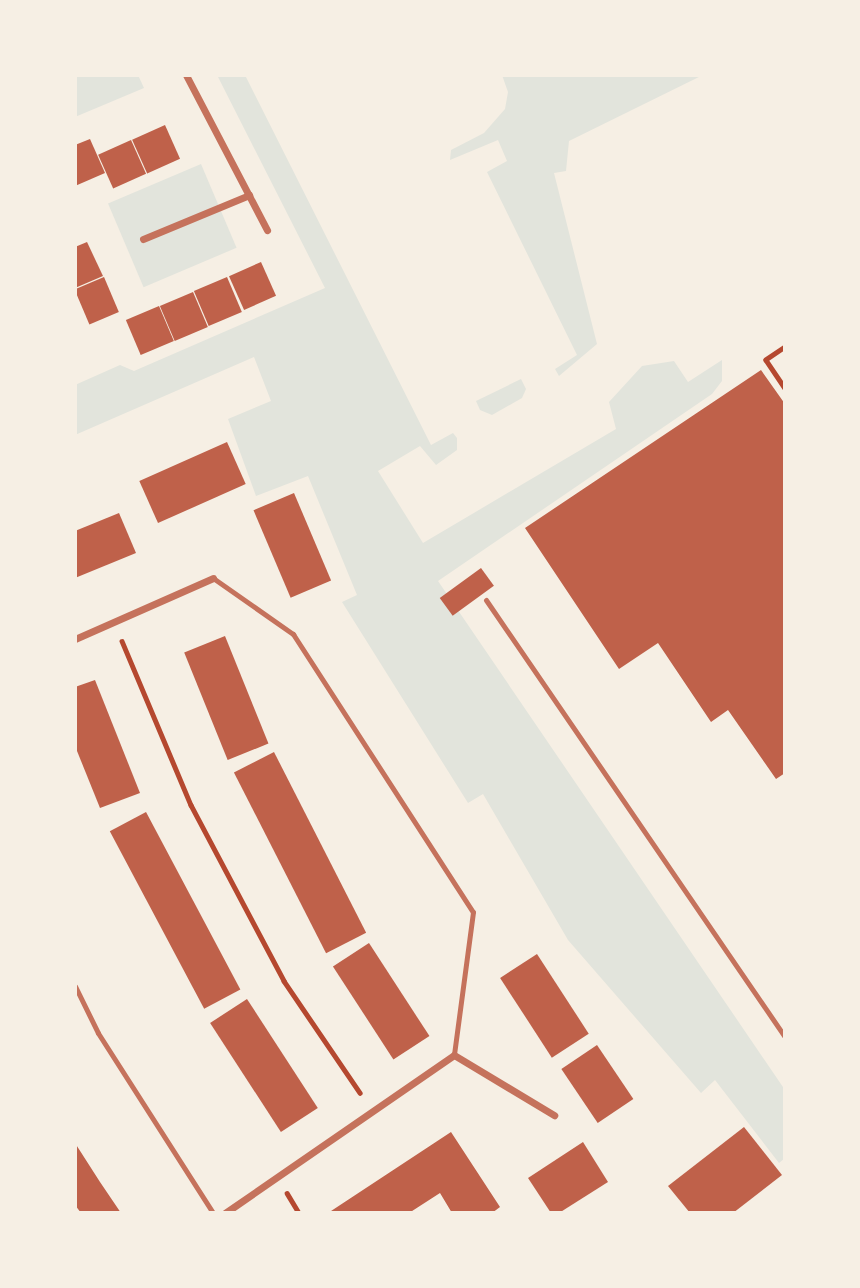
<!DOCTYPE html>
<html>
<head>
<meta charset="utf-8">
<style>
	body { margin:0 }
	#map { position:relative; width:860px; height:1288px; overflow:hidden; background:#f6efe4; font-family:"Noto Sans",sans-serif }
	div>[style] { position:absolute }
	.green>* { inset:0; background:#e2e4dc; transform-origin:0 0 }
	.building>* { inset:0; background:#bf614a; transform-origin:0 0 }
	.path>* { height:4.5px; margin:-2.25px; padding:0 2.25px; transform-origin:2.25px; border-radius:2.25px; background:#b5482f }
	.service>* { height:5px; margin:-2.5px; padding:0 2.5px; transform-origin:2.5px; border-radius:2.5px; background:#c5725c }
	.minor>* { height:7px; margin:-3.5px; padding:0 3.5px; transform-origin:3.5px; border-radius:3.5px; background:#c5725c }
	span { translate:-50% -50%; white-space:nowrap; text-align:center; line-height:1.15; -webkit-text-stroke:6px #f6efe4; paint-order:stroke }
	.frame { position:absolute; inset:0; border:77px solid #f6efe4; pointer-events:none }
</style>
</head>
<body>
<div id="map">
	<div class="green">
		<i style="clip-path:polygon(75px 75px,138px 75px,144px 88px,75px 117px)"></i>
		<i style="clip-path:polygon(217px 75px,245px 75px,431px 445px,453px 433px,457px 438px,457px 450px,436px 465px,420px 446px,378px 471px,423px 543px,616px 429px,609px 402px,642px 366px,674px 361px,688px 382px,722px 360px,722px 381px,712px 394px,438px 581px,785px 1090px,785px 1158px,779px 1163px,715px 1080px,701px 1093px,568px 940px,483px 794px,468px 803px,342px 602px,357px 595px,308px 476px,256px 496px,228px 419px,271px 401px,254px 357px,75px 435px,75px 385px,120px 365px,134px 371px,325px 288px)"></i>
		<i style="clip-path:polygon(502px 75px,703px 75px,569px 141px,566px 171px,554px 173px,597px 344px,559px 376px,555px 369px,577px 355px,487px 172px,507px 161px,498px 140px,450px 160px,451px 150px,484px 133px,505px 109px,508px 92px)"></i>
		<i style="left:201px;top:164px;width:91px;height:101px;rotate:67deg"></i>
		<i style="clip-path:polygon(521px 379px,526px 389px,522px 398px,492px 415px,480px 410px,476px 401px)"></i>
	</div>
	<div class="building">
		<i style="left:165px;top:125px;width:37px;height:36px;rotate:66deg"></i>
		<i style="clip-path:polygon(90px 139px,105px 173px,75px 186px,75px 145px)"></i>
		<i style="left:131px;top:140px;width:37px;height:36px;rotate:66deg"></i>
		<i style="clip-path:polygon(87px 242px,103px 276px,75px 288px,75px 247px)"></i>
		<i style="left:261px;top:262px;width:37px;height:35px;rotate:66deg"></i>
		<i style="left:104px;top:277px;width:38px;height:32px;rotate:67deg"></i>
		<i style="left:227px;top:277px;width:38px;height:36px;rotate:67deg"></i>
		<i style="left:193px;top:292px;width:38px;height:36px;rotate:67deg"></i>
		<i style="left:159px;top:306px;width:38px;height:36px;rotate:67deg"></i>
		<i style="clip-path:polygon(761px 370px,785px 404px,785px 773px,776px 779px,728px 710px,711px 722px,658px 643px,619px 669px,525px 528px)"></i>
		<i style="left:227px;top:442px;width:46px;height:96px;rotate:66deg"></i>
		<i style="left:294px;top:493px;width:95px;height:44px;rotate:67deg"></i>
		<i style="clip-path:polygon(119px 513px,136px 553px,75px 578px,75px 531px)"></i>
		<i style="left:481px;top:568px;width:22px;height:51px;rotate:54deg"></i>
		<i style="left:225px;top:636px;width:116px;height:44px;rotate:68deg"></i>
		<i style="clip-path:polygon(95px 680px,140px 793px,100px 808px,75px 746px,75px 687px)"></i>
		<i style="left:274px;top:752px;width:203px;height:45px;rotate:63deg"></i>
		<i style="left:146px;top:812px;width:201px;height:41px;rotate:62deg"></i>
		<i style="left:369px;top:943px;width:111px;height:43px;rotate:57deg"></i>
		<i style="left:537px;top:954px;width:95px;height:44px;rotate:57deg"></i>
		<i style="left:247px;top:999px;width:130px;height:44px;rotate:57deg"></i>
		<i style="left:597px;top:1045px;width:65px;height:43px;rotate:56deg"></i>
		<i style="clip-path:polygon(744px 1127px,782px 1175px,733px 1213px,690px 1213px,668px 1186px)"></i>
		<i style="clip-path:polygon(451px 1132px,500px 1207px,492px 1213px,452px 1213px,440px 1193px,409px 1213px,328px 1213px)"></i>
		<i style="clip-path:polygon(583px 1142px,608px 1182px,559px 1213px,551px 1213px,528px 1178px)"></i>
		<i style="clip-path:polygon(75px 1143px,100px 1182px,121px 1213px,81px 1213px,75px 1205px)"></i>
	</div>
	<div class="path">
		<i style="left:785px;top:347px;width:23px;rotate:146deg"></i>
		<i style="left:766px;top:360px;width:34px;rotate:56deg"></i>
		<i style="left:122px;top:641px;width:178px;rotate:67.2deg"></i>
		<i style="left:191px;top:805px;width:199px;rotate:62.1deg"></i>
		<i style="left:284px;top:981px;width:135px;rotate:55.8deg"></i>
		<i style="left:287px;top:1193px;width:23px;rotate:59deg"></i>
	</div>
	<div class="service">
		<i style="left:213px;top:578px;width:98px;rotate:35deg"></i>
		<i style="left:293px;top:634px;width:331px;rotate:57.1deg"></i>
		<i style="left:473px;top:912px;width:144px;rotate:97.6deg"></i>
		<i style="left:486px;top:600px;width:529px;rotate:55.62deg"></i>
		<i style="left:75px;top:986px;width:52px;rotate:63.9deg"></i>
		<i style="left:98px;top:1033px;width:214px;rotate:57.4deg"></i>
	</div>
	<div class="minor">
		<i style="left:186px;top:75px;width:175px;rotate:62.4deg"></i>
		<i style="left:143px;top:239px;width:115px;rotate:-22.5deg"></i>
		<i style="left:75px;top:639px;width:151px;rotate:-23.8deg"></i>
		<i style="left:225px;top:1213px;width:278px;rotate:-34.6deg"></i>
		<i style="left:454px;top:1055px;width:117px;rotate:31deg"></i>
	</div>
	<div class="frame"></div>
</div>
</body>
</html>
